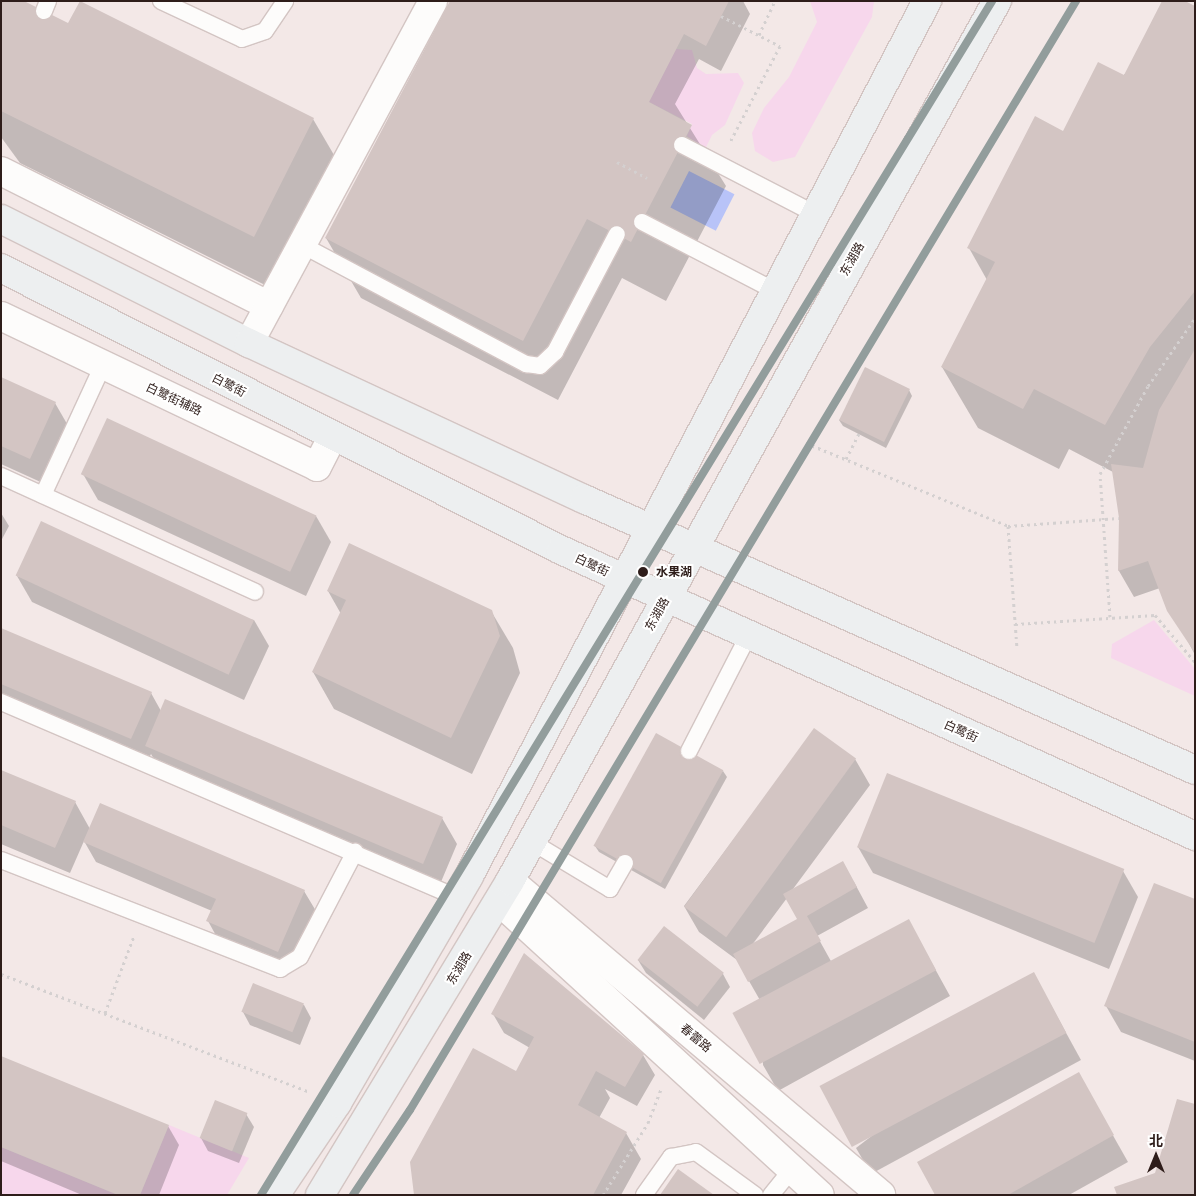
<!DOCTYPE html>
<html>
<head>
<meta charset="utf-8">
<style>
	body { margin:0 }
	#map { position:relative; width:1196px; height:1196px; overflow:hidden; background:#f3e8e7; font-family:"Open Sans","Noto Sans SC",sans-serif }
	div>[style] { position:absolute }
	.green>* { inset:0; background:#f7d7ec }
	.water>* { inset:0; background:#b8c3f8; transform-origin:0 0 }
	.shadow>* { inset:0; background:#0003 }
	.building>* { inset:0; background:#d3c5c3; transform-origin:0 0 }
	.path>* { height:3px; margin-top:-1.5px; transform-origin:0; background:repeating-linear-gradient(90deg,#d4d0d0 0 2.5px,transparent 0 6.5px) }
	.roads { filter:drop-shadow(1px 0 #d3c5c3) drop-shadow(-1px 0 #d3c5c3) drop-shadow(0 1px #d3c5c3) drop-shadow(0 -1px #d3c5c3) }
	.lane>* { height:16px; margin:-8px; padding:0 8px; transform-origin:8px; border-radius:8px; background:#fdfcfb }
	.street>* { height:28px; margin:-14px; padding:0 14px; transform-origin:14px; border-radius:14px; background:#fdfcfb }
	.secondary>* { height:28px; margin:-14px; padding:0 14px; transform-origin:14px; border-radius:14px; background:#edeff0 }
	.metro-1>* { height:8px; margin:-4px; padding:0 4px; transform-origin:4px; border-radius:4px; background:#929d9c }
	.dots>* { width:14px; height:14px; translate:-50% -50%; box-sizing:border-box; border:2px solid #fff; border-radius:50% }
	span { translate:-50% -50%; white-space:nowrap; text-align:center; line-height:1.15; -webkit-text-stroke:4px #fff; paint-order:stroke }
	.street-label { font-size:12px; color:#2e1d1a }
	.stop-label { font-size:12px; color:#2e1d1a; font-weight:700 }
	.left { translate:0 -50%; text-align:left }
	.frame { position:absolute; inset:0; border:2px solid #2e1d1a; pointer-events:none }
	.north { position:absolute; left:1131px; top:1131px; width:50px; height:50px; -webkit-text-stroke:4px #fff; paint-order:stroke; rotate:0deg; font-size:14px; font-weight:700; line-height:20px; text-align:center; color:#2e1d1a }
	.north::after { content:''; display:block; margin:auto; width:18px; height:22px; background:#2e1d1a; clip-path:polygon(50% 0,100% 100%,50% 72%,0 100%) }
</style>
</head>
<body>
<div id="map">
	<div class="green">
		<i style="clip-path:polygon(810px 1px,874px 1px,872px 17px,795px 157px,773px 162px,755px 151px,752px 133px,764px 108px,789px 77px,817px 22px)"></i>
		<i style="clip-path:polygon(676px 49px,692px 50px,697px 68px,706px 74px,738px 73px,744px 83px,725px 125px,712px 135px,705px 149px,687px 136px,692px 124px,649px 102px)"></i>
		<i style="clip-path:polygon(1154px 620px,1195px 669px,1195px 696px,1111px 658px,1112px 644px)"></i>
		<i style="clip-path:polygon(169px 1125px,249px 1158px,227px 1195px,140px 1195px)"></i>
		<i style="clip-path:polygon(1px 1147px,118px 1195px,1px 1195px)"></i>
	</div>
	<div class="water">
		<i style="left:689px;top:171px;width:51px;height:41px;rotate:27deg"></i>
	</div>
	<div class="shadow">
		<i style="clip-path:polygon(1px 1px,313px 119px,348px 179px,289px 297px,20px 163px,1px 137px)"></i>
		<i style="clip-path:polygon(451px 1px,743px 1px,750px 14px,721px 71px,699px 59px,675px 104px,726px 186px,666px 301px,622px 278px,558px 400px,361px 298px,326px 238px)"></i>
		<i style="clip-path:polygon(1195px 8px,1195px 655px,1160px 588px,1134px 597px,1119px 571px,1120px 518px,1113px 472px,1069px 449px,1059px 469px,978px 428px,942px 367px,987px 280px,969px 248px,1063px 132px)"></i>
		<i style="clip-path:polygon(1px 379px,55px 403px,70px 429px,45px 484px,1px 464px)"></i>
		<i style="clip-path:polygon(909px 390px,912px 396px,886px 448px,843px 426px,839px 420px)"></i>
		<i style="clip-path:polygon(83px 474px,316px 516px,331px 542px,306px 596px,98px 500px)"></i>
		<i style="clip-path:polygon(1px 513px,9px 526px,1px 541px)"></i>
		<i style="clip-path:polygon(17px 576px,254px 620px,269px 646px,244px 700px,32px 602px)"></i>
		<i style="clip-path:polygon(328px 591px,491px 611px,513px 648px,520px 673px,472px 774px,334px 709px,313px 672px,341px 614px)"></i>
		<i style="clip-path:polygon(1px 630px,151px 693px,161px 711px,442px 818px,457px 844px,438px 889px,161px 771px,151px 754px,146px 764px,1px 703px)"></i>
		<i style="clip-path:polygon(evenodd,815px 730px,855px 759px,870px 785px,793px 889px,854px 882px,868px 908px,817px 936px,832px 963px,923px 947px,950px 996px,778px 1091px,763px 1065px,761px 1002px,737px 960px,699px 932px,684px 906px,815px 730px,787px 898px,799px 920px,752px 945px,787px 898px)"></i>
		<i style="clip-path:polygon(1px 771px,75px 802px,90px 829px,304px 891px,316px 911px,290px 972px,219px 941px,208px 921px,212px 911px,96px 862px,84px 841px,70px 873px,1px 844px)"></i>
		<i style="clip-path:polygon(723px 771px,727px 777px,665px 889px,599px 852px,595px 846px)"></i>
		<i style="clip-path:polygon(858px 847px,1123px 871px,1138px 897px,1109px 969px,873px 873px)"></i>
		<i style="clip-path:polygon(1195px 900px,1195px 1061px,1121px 1032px,1106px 1006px)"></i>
		<i style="clip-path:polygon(638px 960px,723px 974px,730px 987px,704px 1020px,646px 973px)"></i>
		<i style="clip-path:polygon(1048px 1000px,1081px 1060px,871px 1174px,856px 1148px)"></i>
		<i style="clip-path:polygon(304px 1005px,311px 1018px,300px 1045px,250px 1025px,243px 1012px)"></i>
		<i style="clip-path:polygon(493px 1014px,643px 1055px,655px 1075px,637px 1106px,605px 1089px,610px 1098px,599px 1118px,626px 1133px,641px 1159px,621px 1195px,416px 1195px,517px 1073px,530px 1048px,504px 1033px)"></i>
		<i style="clip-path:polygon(1px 1057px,168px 1126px,179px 1145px,159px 1195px,82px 1195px,1px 1161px)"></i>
		<i style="clip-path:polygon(1093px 1100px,1128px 1162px,1069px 1195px,937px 1195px)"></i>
		<i style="clip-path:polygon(246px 1114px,254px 1127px,239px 1163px,208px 1151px,201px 1138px)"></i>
	</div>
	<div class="building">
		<i style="clip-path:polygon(1px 1px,24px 1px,68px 23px,80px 1px,314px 118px,254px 237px,1px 111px)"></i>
		<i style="clip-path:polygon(450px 1px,729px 1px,706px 46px,684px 34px,649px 102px,692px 125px,631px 242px,587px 219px,523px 341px,325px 238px)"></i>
		<i style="clip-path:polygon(1162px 1px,1185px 1px,1195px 6px,1195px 291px,1150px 347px,1105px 425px,1034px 389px,1023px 409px,941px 367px,995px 262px,967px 248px,1035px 116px,1063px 131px,1098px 62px,1124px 75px)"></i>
		<i style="clip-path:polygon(1195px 349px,1195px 653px,1167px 611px,1148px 561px,1118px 571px,1119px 518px,1111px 464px,1143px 468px,1159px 410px)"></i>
		<i style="left:865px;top:367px;width:50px;height:59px;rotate:26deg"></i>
		<i style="clip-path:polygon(1px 377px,56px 402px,30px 459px,1px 446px)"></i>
		<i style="left:107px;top:418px;width:231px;height:62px;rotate:25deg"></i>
		<i style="left:41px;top:521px;width:235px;height:60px;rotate:25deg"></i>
		<i style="clip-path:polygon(349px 543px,492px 610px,500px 636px,451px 738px,312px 672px,346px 600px,327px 591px)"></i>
		<i style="clip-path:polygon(1px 628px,152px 692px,131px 739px,1px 684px)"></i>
		<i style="left:165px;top:699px;width:302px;height:51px;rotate:23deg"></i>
		<i style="left:814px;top:728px;width:52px;height:221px;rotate:36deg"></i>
		<i style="left:656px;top:733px;width:77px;height:129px;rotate:29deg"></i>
		<i style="clip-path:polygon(1px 770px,76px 801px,55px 848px,1px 825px)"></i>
		<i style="left:887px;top:773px;width:256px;height:80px;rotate:22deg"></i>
		<i style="clip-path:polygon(100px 803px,305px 890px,278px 952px,206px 921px,216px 899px,83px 842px)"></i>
		<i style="clip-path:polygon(843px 861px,857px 887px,807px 916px,821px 941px,748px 982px,733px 954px,797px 919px,783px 894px)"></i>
		<i style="clip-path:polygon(1154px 883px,1195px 899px,1195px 1042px,1104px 1006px)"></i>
		<i style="left:909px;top:919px;width:58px;height:200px;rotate:62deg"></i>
		<i style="left:664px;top:926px;width:76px;height:43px;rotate:38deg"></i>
		<i style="clip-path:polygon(524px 953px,644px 1054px,625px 1087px,596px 1071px,578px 1105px,627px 1132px,593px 1195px,414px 1195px,410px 1162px,473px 1048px,516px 1071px,534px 1037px,491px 1014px)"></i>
		<i style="left:1034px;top:972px;width:69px;height:243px;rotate:62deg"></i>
		<i style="left:253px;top:983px;width:55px;height:31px;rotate:22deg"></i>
		<i style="clip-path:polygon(1px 1056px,169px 1125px,140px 1195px,118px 1195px,1px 1147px)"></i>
		<i style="clip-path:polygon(1079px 1072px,1114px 1135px,1008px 1195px,935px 1195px,917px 1162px)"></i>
		<i style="clip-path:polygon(1177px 1099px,1195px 1104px,1195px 1195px,1117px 1195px,1114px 1187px,1155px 1173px)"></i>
		<i style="left:215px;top:1100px;width:35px;height:41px;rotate:22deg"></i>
		<i style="clip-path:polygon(678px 1169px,714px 1195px,660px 1195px)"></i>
	</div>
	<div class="path">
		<i style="left:721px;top:16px;width:66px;rotate:27deg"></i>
		<i style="left:780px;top:46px;width:110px;rotate:117.5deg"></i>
		<i style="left:759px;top:35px;width:38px;rotate:-65deg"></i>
		<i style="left:617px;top:162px;width:34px;rotate:28deg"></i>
		<i style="left:806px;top:443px;width:218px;rotate:22.3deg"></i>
		<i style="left:1008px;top:526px;width:111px;rotate:-4.1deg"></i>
		<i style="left:846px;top:459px;width:31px;rotate:-63deg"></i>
		<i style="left:1008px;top:526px;width:123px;rotate:85.8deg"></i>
		<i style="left:1110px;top:617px;width:143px;rotate:-94deg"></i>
		<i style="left:1100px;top:474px;width:100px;rotate:-61.4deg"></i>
		<i style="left:1148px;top:386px;width:83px;rotate:-55.3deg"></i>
		<i style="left:1015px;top:624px;width:140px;rotate:-3.7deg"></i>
		<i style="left:1155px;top:615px;width:62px;rotate:49.6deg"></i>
		<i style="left:1px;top:974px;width:331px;rotate:20.9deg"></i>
		<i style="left:105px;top:1013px;width:82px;rotate:-69.4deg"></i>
		<i style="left:603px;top:1195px;width:85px;rotate:-58deg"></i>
		<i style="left:648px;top:1123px;width:36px;rotate:-69deg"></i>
	</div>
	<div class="roads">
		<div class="lane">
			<i style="left:161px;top:1px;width:89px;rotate:25.1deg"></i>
			<i style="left:242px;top:39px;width:24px;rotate:-19deg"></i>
			<i style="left:265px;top:31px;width:36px;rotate:-56deg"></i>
			<i style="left:44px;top:11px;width:11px;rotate:-68deg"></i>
			<i style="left:682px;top:145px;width:152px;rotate:27.4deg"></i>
			<i style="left:642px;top:222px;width:152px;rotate:27.4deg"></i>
			<i style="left:302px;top:245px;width:254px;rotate:28deg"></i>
			<i style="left:526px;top:364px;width:14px;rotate:8deg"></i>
			<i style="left:540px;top:366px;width:21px;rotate:-43deg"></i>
			<i style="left:555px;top:352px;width:133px;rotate:-62.3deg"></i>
			<i style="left:1px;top:476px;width:279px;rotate:24.5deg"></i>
			<i style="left:43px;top:495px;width:143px;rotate:-65.2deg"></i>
			<i style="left:1px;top:702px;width:496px;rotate:23.2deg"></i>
			<i style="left:689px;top:751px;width:129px;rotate:-62.8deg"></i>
			<i style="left:532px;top:842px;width:91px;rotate:31.1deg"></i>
			<i style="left:610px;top:889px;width:30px;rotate:-60deg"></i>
			<i style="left:1px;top:860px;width:300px;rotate:21.3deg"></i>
			<i style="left:280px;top:969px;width:23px;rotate:-31deg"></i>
			<i style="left:300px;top:957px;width:119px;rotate:-62.4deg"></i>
			<i style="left:644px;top:1195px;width:47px;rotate:-54.6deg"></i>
			<i style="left:671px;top:1157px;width:25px;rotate:-11deg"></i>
			<i style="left:696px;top:1152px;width:73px;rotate:36.1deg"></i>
			<i style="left:771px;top:1195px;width:32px;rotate:-51deg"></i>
		</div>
		<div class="street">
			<i style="left:1px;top:171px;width:300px;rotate:26.7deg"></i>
			<i style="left:1px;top:316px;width:350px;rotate:25.5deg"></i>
			<i style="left:317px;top:467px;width:34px;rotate:-63deg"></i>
			<i style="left:249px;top:343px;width:388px;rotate:-61.7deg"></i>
			<i style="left:510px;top:881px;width:486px;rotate:40.2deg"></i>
			<i style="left:499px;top:901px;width:435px;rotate:42.5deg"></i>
		</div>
		<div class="secondary">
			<i style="left:1px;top:219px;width:277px;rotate:26.6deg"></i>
			<i style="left:249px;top:343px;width:370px;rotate:25deg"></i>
			<i style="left:584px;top:499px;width:668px;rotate:23.92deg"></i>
			<i style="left:1px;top:268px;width:627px;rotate:26.73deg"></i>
			<i style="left:561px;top:550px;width:696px;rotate:24.28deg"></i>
			<i style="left:275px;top:1195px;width:111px;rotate:-56deg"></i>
			<i style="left:337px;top:1103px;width:263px;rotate:-59.8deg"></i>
			<i style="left:469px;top:876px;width:988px;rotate:-62.37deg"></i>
			<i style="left:320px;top:1195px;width:367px;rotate:-58.8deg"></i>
			<i style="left:510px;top:881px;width:1006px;rotate:-61.04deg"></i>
		</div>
	</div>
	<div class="metro-1">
		<i style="left:261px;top:1195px;width:1400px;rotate:-58.52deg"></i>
		<i style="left:353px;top:1195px;width:102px;rotate:-56.2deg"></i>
		<i style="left:410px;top:1110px;width:1294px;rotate:-59.01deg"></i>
	</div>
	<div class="dots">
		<i style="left:643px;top:572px;background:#2e1d1a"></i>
	</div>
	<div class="street-label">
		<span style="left:852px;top:259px;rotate:-61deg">东湖路</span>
		<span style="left:229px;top:385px;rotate:27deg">白鹭街</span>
		<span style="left:174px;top:399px;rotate:25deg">白鹭街辅路</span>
		<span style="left:592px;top:565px;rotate:25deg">白鹭街</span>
		<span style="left:657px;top:614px;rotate:-61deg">东湖路</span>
		<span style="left:961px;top:731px;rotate:24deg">白鹭街</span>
		<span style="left:459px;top:968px;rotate:-59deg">东湖路</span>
		<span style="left:696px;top:1038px;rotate:40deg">春蕾路</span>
	</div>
	<div class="stop-label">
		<span class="left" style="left:656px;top:572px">水果湖</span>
	</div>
	<div class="frame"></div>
	<div class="north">北</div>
</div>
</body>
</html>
